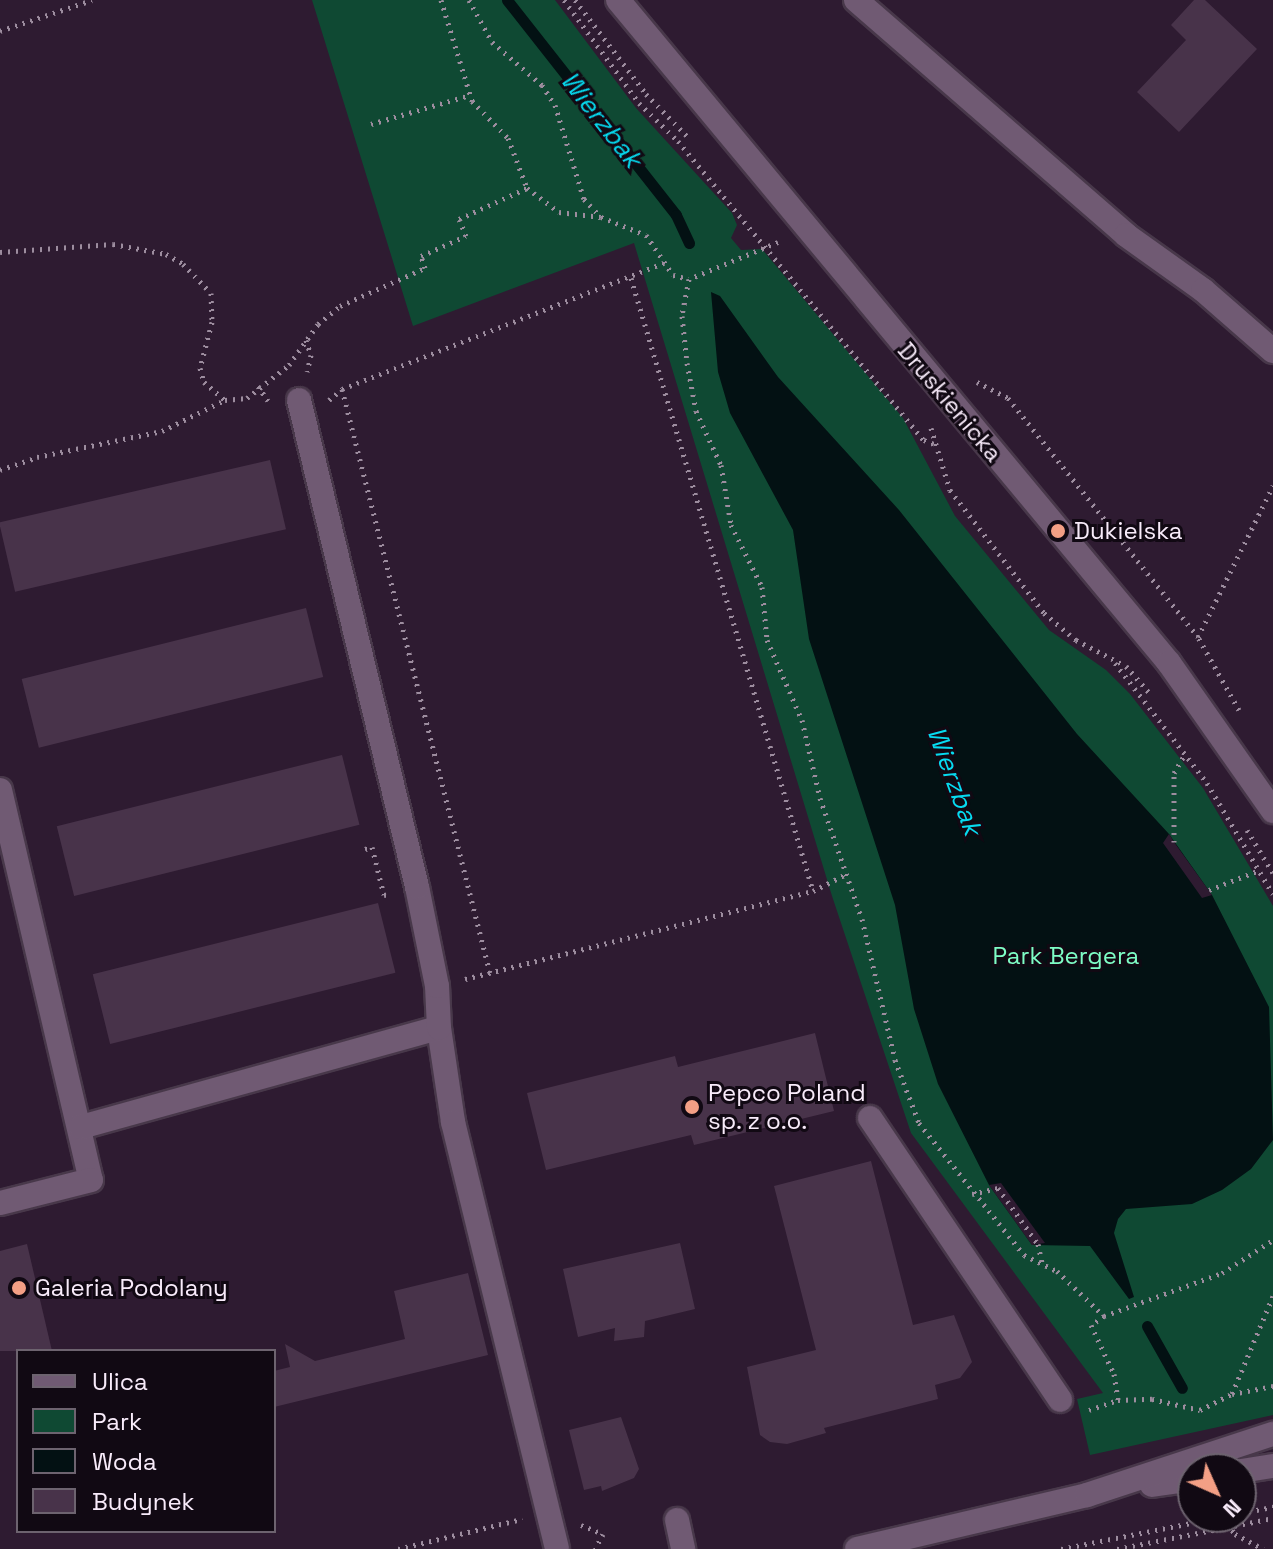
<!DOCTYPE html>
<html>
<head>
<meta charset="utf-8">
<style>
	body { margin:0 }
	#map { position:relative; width:1273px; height:1549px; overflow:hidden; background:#2e1b31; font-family:"Space Grotesk",sans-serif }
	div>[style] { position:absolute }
	.green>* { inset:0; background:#0f4933 }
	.water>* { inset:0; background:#031113 }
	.pier>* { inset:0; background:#2e1b31 }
	.stream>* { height:11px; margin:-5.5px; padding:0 5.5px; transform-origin:5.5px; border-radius:5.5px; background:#031113 }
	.building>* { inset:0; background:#48334a; transform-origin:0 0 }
	.path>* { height:5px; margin-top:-2.5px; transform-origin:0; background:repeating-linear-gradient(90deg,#9d8d9f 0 2px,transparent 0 8px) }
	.roads { filter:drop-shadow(2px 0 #48384a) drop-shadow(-2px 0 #48384a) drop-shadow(0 2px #48384a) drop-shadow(0 -2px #48384a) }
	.minor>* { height:24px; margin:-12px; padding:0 12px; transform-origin:12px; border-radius:12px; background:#705a73 }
	.dots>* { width:22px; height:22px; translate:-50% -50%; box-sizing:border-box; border:4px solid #110913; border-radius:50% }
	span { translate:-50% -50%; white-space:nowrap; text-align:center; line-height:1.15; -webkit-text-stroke:6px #110913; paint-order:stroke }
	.street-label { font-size:24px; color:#f8ebfa }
	.poi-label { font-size:24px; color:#f8ebfa }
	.left { translate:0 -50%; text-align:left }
	.park-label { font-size:24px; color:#7efdc6 }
	.water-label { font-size:26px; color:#06dbf0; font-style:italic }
	.legend { position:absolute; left:16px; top:1349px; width:260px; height:184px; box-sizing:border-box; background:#110913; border:2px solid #6d636f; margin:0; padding:10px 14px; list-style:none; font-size:24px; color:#f8ebfa }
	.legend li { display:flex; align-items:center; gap:16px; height:40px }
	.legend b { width:40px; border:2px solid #6d636f }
	.north { position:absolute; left:1177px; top:1453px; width:80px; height:80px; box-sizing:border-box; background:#110913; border:2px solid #6d636f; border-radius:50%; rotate:135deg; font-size:22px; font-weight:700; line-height:32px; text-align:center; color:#f8ebfa }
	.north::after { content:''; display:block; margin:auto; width:28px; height:36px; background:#f39f85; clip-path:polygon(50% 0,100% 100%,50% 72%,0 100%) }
</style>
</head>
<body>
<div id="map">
	<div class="green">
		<i style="clip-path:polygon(312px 0,555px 0,636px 108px,732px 213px,737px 225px,731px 238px,741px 250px,762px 249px,903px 418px,955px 516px,1049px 630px,1106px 670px,1130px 694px,1203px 788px,1273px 906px,1273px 1415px,1090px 1455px,1077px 1399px,1103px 1393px,911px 1133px,832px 896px,634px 243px,413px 326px)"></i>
	</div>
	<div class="water">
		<i style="clip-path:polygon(711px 292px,720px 296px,778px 377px,899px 510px,1077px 734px,1169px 834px,1212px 895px,1269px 1007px,1273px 1140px,1251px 1169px,1222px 1190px,1192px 1204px,1126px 1209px,1118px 1219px,1114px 1233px,1134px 1297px,1129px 1299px,1090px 1246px,1032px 1245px,989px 1185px,938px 1084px,914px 1009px,895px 905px,809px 639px,793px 530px,730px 413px,718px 372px)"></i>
	</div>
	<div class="pier">
		<i style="clip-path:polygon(1169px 834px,1174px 842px,1212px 895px,1202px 898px,1163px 843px)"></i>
		<i style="clip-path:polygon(1001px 1183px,1045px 1243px,1032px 1245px,989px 1185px)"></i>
	</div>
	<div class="stream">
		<i style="left:507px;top:0;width:273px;rotate:51.8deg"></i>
		<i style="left:676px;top:215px;width:31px;rotate:65deg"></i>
		<i style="left:1147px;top:1326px;width:71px;rotate:60.6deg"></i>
	</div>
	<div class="building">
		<i style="clip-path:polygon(1194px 0,1205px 0,1257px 49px,1179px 132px,1137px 92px,1186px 40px,1171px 25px)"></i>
		<i style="left:270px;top:460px;width:71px;height:278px;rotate:77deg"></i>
		<i style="left:306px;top:608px;width:71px;height:293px;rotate:76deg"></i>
		<i style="left:342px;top:755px;width:72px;height:294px;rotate:76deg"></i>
		<i style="left:378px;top:903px;width:72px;height:294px;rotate:76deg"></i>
		<i style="clip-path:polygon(815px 1033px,834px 1111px,694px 1145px,691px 1135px,546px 1170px,527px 1093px,675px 1056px,678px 1067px)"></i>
		<i style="clip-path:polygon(871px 1161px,913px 1325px,954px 1315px,972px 1362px,960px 1378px,935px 1385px,938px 1399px,824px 1428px,826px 1433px,787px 1444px,770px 1442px,760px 1435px,747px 1367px,816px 1350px,774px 1186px)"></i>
		<i style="clip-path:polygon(680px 1243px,695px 1309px,645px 1321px,644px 1337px,614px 1341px,615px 1328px,578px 1337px,563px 1269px)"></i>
		<i style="clip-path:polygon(27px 1244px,52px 1351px,0 1351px,0 1251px)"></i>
		<i style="clip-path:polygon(468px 1273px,488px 1355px,274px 1407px,274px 1371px,290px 1367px,285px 1344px,315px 1361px,405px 1339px,394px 1291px)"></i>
		<i style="clip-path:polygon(621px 1417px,639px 1469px,634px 1478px,602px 1491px,601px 1486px,584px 1490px,569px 1430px)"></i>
	</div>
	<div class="path">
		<i style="left:441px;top:0;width:106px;rotate:72.9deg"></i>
		<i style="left:472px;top:101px;width:52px;rotate:45.8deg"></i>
		<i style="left:508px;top:138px;width:53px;rotate:69.2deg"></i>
		<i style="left:527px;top:188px;width:40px;rotate:37deg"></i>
		<i style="left:559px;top:212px;width:42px;rotate:6.8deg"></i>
		<i style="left:469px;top:0;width:48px;rotate:61.3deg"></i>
		<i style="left:492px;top:42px;width:66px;rotate:40.7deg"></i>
		<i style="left:542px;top:85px;width:24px;rotate:57deg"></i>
		<i style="left:555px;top:105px;width:98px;rotate:72.9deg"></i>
		<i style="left:584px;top:199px;width:25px;rotate:47deg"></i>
		<i style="left:601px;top:217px;width:48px;rotate:21.8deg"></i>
		<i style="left:646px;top:235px;width:48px;rotate:56deg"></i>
		<i style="left:673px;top:275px;width:16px;rotate:14deg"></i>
		<i style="left:564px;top:0;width:127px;rotate:53.9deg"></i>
		<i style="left:639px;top:103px;width:54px;rotate:44.3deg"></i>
		<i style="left:678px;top:141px;width:387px;rotate:50.6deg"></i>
		<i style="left:924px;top:440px;width:11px;rotate:22deg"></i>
		<i style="left:575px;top:0;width:118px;rotate:52.9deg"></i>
		<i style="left:646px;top:94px;width:62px;rotate:45.7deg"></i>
		<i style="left:0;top:31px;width:97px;rotate:-18.6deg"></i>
		<i style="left:371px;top:124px;width:103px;rotate:-16.3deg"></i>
		<i style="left:778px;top:242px;width:96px;rotate:157.4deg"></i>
		<i style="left:689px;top:279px;width:38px;rotate:101deg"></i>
		<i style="left:682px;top:316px;width:47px;rotate:83.9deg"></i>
		<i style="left:687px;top:363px;width:49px;rotate:79.4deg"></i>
		<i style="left:696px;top:411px;width:60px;rotate:65.2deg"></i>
		<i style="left:721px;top:465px;width:61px;rotate:80.5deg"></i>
		<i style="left:731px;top:525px;width:69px;rotate:63.4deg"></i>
		<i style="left:762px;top:587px;width:53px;rotate:84.6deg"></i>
		<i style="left:767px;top:640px;width:87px;rotate:66.4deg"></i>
		<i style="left:802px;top:720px;width:80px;rotate:77deg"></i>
		<i style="left:820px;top:798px;width:128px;rotate:70.9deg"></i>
		<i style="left:862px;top:919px;width:145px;rotate:76.8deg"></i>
		<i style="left:895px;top:1060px;width:67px;rotate:69.1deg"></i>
		<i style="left:919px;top:1123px;width:169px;rotate:51.5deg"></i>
		<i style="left:1024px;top:1255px;width:37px;rotate:26deg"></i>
		<i style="left:1057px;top:1271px;width:65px;rotate:43.8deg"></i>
		<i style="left:1104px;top:1316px;width:126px;rotate:-20deg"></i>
		<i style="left:1222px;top:1273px;width:61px;rotate:-32.9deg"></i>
		<i style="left:0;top:252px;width:113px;rotate:-4deg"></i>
		<i style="left:113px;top:244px;width:54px;rotate:10.7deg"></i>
		<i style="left:166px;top:254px;width:20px;rotate:30deg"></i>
		<i style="left:183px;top:264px;width:40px;rotate:46deg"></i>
		<i style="left:211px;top:293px;width:29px;rotate:88deg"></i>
		<i style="left:212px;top:322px;width:48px;rotate:104.6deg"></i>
		<i style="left:200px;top:368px;width:15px;rotate:74deg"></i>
		<i style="left:204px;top:382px;width:28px;rotate:41deg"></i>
		<i style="left:631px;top:278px;width:639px;rotate:73.46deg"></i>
		<i style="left:306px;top:340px;width:16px;rotate:72deg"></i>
		<i style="left:311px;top:355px;width:17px;rotate:103deg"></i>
		<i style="left:977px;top:382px;width:35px;rotate:27deg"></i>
		<i style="left:1008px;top:398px;width:305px;rotate:51.5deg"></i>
		<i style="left:258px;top:386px;width:18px;rotate:56deg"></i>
		<i style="left:342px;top:389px;width:602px;rotate:75.78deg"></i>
		<i style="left:329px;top:400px;width:17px;rotate:-40deg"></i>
		<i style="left:342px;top:389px;width:346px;rotate:-21.4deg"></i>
		<i style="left:931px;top:428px;width:65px;rotate:73deg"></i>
		<i style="left:950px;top:490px;width:155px;rotate:52.6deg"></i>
		<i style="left:1044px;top:613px;width:42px;rotate:40.2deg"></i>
		<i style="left:1076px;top:640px;width:56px;rotate:27.5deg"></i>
		<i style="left:1126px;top:666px;width:38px;rotate:49deg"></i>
		<i style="left:0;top:470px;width:39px;rotate:-19deg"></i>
		<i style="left:37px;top:457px;width:128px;rotate:-11.7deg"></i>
		<i style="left:162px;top:431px;width:70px;rotate:-26.2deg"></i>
		<i style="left:225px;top:400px;width:22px;rotate:-5deg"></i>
		<i style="left:247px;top:398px;width:53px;rotate:-38.2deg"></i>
		<i style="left:289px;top:365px;width:50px;rotate:-54.7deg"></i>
		<i style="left:318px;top:324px;width:28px;rotate:-39deg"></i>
		<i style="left:340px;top:306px;width:93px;rotate:-24.1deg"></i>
		<i style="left:425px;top:268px;width:13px;rotate:-108deg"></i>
		<i style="left:421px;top:256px;width:49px;rotate:-24deg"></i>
		<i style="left:466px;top:236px;width:18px;rotate:-112deg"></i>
		<i style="left:459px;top:219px;width:75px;rotate:-24.5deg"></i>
		<i style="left:1115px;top:663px;width:151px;rotate:52.5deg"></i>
		<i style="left:1207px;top:783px;width:129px;rotate:59.3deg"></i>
		<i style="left:1239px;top:710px;width:84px;rotate:-119.3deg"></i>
		<i style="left:1198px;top:637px;width:169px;rotate:-63.6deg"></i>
		<i style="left:1247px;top:830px;width:50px;rotate:58.8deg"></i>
		<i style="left:1174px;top:842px;width:69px;rotate:-90deg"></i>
		<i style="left:1174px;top:773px;width:20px;rotate:-60deg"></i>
		<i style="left:365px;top:849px;width:7px;rotate:-16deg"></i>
		<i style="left:372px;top:847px;width:49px;rotate:76deg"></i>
		<i style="left:384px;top:895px;width:6px;rotate:-9deg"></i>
		<i style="left:1209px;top:890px;width:55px;rotate:-21.4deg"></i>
		<i style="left:465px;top:979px;width:359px;rotate:-14.2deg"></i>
		<i style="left:813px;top:891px;width:38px;rotate:-27deg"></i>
		<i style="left:972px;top:1194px;width:27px;rotate:-13deg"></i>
		<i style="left:998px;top:1188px;width:69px;rotate:54.5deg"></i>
		<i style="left:1038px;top:1244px;width:19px;rotate:78deg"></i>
		<i style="left:1273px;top:1296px;width:106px;rotate:112.7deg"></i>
		<i style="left:1232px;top:1394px;width:42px;rotate:-11deg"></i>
		<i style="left:1104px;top:1316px;width:16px;rotate:145deg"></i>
		<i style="left:1091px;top:1325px;width:54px;rotate:64.9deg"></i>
		<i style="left:1114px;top:1374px;width:26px;rotate:81deg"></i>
		<i style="left:1118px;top:1400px;width:34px;rotate:-2deg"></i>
		<i style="left:1152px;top:1399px;width:49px;rotate:12.9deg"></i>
		<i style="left:1200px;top:1410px;width:36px;rotate:-27deg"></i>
		<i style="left:1089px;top:1410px;width:31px;rotate:-19deg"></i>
		<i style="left:1241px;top:1513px;width:33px;rotate:-11deg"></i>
		<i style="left:1223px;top:1517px;width:21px;rotate:55deg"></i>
		<i style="left:1235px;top:1534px;width:32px;rotate:28deg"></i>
		<i style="left:581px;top:1525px;width:24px;rotate:22deg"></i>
		<i style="left:603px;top:1534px;width:17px;rotate:118deg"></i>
		<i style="left:398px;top:1549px;width:128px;rotate:-13.6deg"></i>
		<i style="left:1061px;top:1549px;width:163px;rotate:-11.3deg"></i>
		<i style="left:1117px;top:1549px;width:159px;rotate:-11.2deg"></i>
	</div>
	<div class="roads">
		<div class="minor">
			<i style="left:618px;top:0;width:862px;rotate:50.27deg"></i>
			<i style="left:1169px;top:663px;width:181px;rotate:54.9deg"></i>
			<i style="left:856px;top:0;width:358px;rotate:41deg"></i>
			<i style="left:1126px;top:235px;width:95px;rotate:35.5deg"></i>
			<i style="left:1203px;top:290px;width:93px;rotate:41.1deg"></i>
			<i style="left:0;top:790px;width:400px;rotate:76.9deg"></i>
			<i style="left:91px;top:1180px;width:94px;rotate:165.8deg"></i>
			<i style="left:439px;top:1028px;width:95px;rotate:81.5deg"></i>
			<i style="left:453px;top:1122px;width:439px;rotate:76.3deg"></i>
			<i style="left:870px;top:1118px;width:340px;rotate:56deg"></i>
			<i style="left:81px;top:1127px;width:371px;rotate:-15.5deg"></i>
			<i style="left:439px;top:1028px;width:42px;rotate:-92.7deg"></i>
			<i style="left:437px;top:986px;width:101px;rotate:-101.4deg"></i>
			<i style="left:417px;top:887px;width:501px;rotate:-103.62deg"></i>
			<i style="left:1241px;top:1471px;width:32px;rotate:-9deg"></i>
			<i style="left:1152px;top:1485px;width:41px;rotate:-8.3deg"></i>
			<i style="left:677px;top:1520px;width:30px;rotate:78deg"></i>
			<i style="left:857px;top:1549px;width:236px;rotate:-13.2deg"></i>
			<i style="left:1087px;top:1495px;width:196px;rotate:-18.2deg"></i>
		</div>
	</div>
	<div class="dots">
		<i style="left:1058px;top:531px;background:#f39f85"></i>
		<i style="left:692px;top:1107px;background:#f39f85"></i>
		<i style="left:19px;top:1288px;background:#f39f85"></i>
	</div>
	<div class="street-label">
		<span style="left:950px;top:402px;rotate:50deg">Druskienicka</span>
	</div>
	<div class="poi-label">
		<span class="left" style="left:1074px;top:531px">Dukielska</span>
		<span class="left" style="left:708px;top:1107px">Pepco Poland<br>sp. z o.o.</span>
		<span class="left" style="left:35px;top:1288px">Galeria Podolany</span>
	</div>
	<div class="park-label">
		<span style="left:1066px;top:956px">Park Bergera</span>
	</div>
	<div class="water-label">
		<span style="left:601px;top:120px;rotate:52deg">Wierzbak</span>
		<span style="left:954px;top:781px;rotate:70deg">Wierzbak</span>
	</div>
	<ul class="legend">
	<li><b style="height:10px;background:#705a73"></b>Ulica</li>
	<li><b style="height:22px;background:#0f4933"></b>Park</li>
	<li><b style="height:22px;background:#031113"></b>Woda</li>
	<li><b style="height:22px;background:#48334a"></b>Budynek</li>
	</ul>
	<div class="north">N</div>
</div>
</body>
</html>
